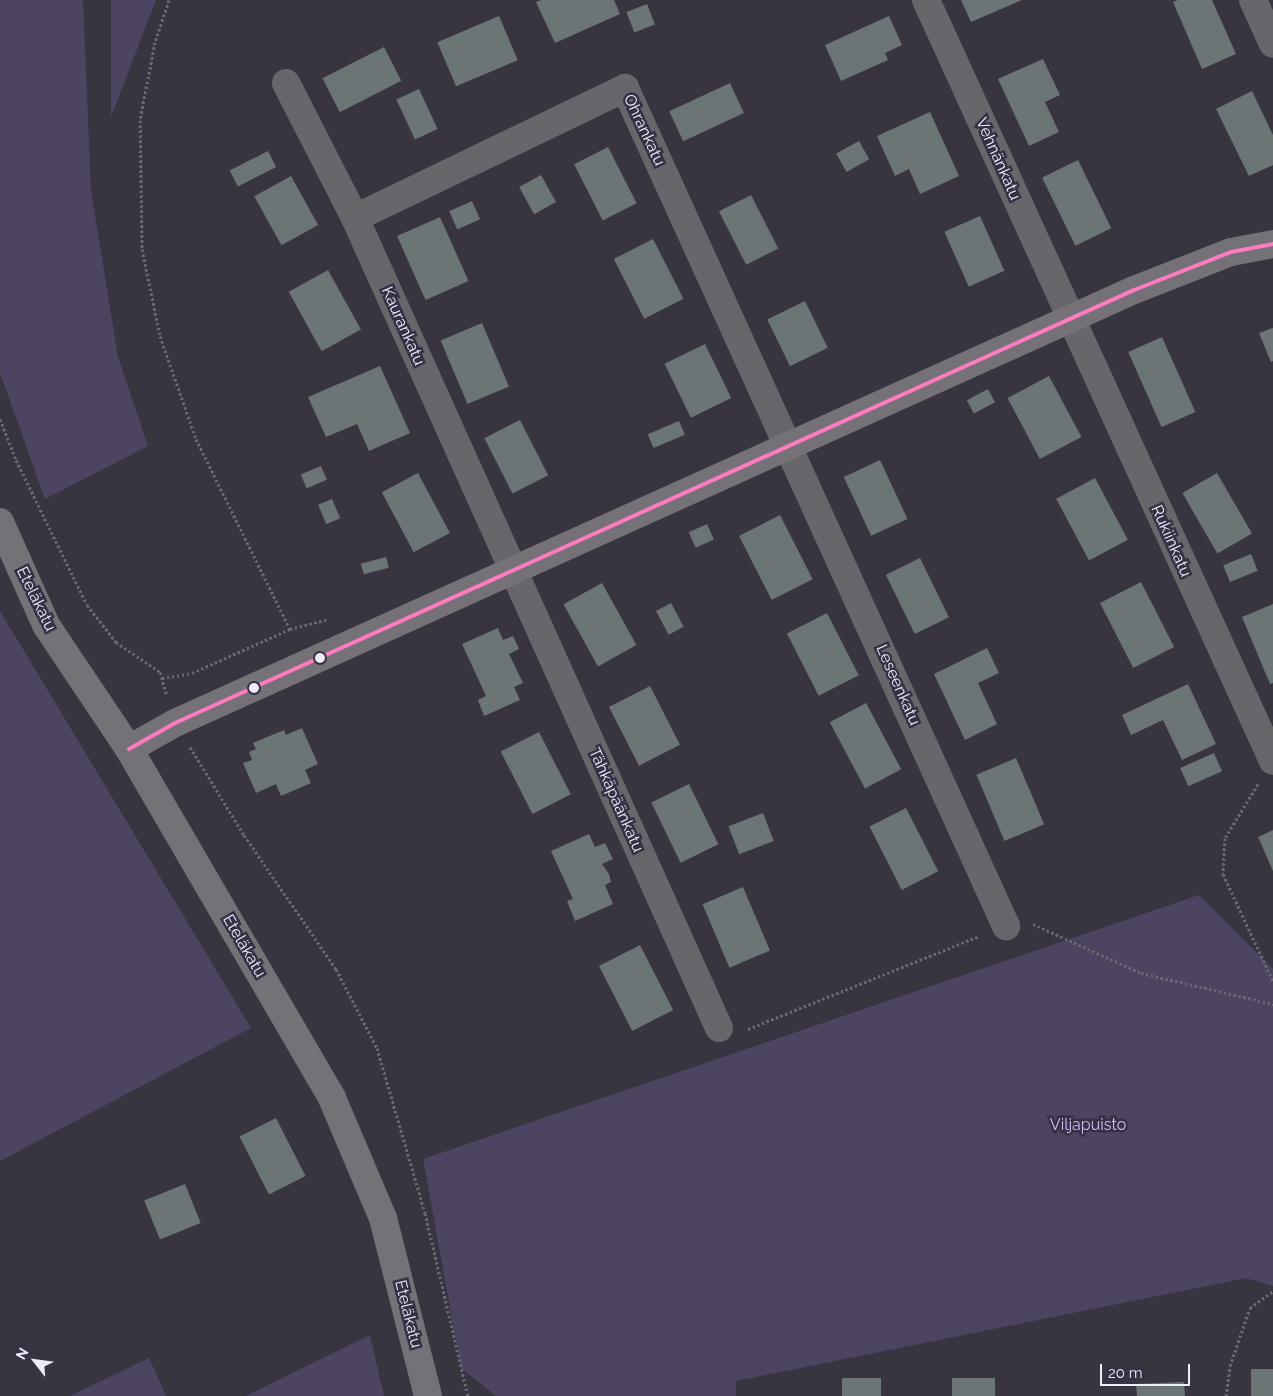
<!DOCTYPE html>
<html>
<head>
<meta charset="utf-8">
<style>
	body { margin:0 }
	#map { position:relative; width:1273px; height:1396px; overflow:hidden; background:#383540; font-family:Raleway,sans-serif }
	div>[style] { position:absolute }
	.green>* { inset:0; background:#4d4461 }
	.building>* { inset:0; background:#6b7575; transform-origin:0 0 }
	.path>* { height:3px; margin-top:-1.5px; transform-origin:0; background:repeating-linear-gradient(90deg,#6b696f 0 2.5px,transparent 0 5px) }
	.street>* { height:28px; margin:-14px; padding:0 14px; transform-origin:14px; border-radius:14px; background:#68666b }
	.secondary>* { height:28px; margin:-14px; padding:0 14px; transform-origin:14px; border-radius:14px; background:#747177 }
	.bus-1>* { height:4px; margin:-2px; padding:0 2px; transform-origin:2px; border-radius:2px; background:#fe7ac1 }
	.dots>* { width:14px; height:14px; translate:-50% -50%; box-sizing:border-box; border:2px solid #373045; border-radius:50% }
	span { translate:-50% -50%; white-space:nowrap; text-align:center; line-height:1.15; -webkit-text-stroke:5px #373045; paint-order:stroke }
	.street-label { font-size:16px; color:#efecf9 }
	.park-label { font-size:16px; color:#cebdf7 }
	.north { position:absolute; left:10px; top:1336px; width:50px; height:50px; -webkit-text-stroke:4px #373045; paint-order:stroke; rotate:300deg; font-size:14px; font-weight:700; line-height:20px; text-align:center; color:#efecf9 }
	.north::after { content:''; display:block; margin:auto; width:18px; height:22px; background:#efecf9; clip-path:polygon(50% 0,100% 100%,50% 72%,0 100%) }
	.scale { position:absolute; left:1100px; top:1364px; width:90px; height:22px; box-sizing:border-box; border:2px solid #efecf9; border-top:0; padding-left:6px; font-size:15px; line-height:18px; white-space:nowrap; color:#efecf9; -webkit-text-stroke:4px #373045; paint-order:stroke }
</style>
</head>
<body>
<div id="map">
	<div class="green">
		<i style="clip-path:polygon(0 0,83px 0,91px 191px,118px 357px,148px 446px,45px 499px,0 373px)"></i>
		<i style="clip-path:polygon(111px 0,156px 0,111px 117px)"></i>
		<i style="clip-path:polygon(0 611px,251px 1028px,0 1161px)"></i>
		<i style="clip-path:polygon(1199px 895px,1273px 969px,1273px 1286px,1246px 1278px,736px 1381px,736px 1396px,496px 1396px,461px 1368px,423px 1159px)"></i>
		<i style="clip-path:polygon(370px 1335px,384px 1396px,246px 1396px)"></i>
		<i style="clip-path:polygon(149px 1358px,166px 1396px,70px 1396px)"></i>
	</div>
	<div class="building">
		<i style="clip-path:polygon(541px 0,614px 0,620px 14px,555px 43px,536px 2px)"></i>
		<i style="clip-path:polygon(961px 0,1022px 0,971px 22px)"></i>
		<i style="clip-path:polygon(1178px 0,1212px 0,1236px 54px,1202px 69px,1173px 2px)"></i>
		<i style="left:647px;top:4px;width:22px;height:22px;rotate:69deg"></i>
		<i style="left:499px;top:16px;width:48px;height:67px;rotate:67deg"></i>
		<i style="clip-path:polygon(889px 16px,902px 45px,885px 53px,888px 60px,841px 81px,825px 45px)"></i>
		<i style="left:384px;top:47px;width:38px;height:69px;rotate:63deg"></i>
		<i style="clip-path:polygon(1043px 59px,1060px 95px,1045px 102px,1059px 132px,1029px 146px,998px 79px)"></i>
		<i style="left:730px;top:83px;width:33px;height:67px;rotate:65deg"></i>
		<i style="left:419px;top:89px;width:44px;height:25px;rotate:65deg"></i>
		<i style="clip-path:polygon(1252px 91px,1273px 135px,1273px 165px,1249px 176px,1216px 109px)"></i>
		<i style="clip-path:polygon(930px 112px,959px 176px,920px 194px,909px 169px,895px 176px,877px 136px)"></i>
		<i style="left:859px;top:141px;width:21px;height:26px;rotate:61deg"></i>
		<i style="left:608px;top:147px;width:63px;height:38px;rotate:63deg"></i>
		<i style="left:268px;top:151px;width:18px;height:43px;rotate:63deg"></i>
		<i style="left:1078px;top:160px;width:76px;height:40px;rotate:64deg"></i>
		<i style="left:541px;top:175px;width:31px;height:25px;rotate:61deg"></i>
		<i style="left:291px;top:176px;width:56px;height:42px;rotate:61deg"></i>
		<i style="left:751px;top:195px;width:60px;height:36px;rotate:63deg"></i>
		<i style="left:472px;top:201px;width:20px;height:25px;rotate:66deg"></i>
		<i style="left:980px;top:216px;width:60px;height:39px;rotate:66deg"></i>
		<i style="left:440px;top:217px;width:70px;height:47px;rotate:66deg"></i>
		<i style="left:653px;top:239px;width:67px;height:44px;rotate:63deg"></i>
		<i style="left:328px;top:270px;width:68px;height:45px;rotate:61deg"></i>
		<i style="left:805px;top:301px;width:52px;height:42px;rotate:64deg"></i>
		<i style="left:482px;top:323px;width:69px;height:45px;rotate:67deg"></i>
		<i style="clip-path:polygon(1273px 328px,1273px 361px,1271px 362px,1259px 333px)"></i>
		<i style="left:1162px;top:337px;width:82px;height:37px;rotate:66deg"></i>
		<i style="left:705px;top:344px;width:60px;height:45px;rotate:64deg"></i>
		<i style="clip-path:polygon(380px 366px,410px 433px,369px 451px,357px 424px,326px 437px,308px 397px)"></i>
		<i style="left:1049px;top:376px;width:69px;height:47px;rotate:62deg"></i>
		<i style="left:988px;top:389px;width:15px;height:24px;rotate:62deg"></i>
		<i style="left:520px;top:420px;width:62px;height:40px;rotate:63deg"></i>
		<i style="left:679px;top:421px;width:15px;height:34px;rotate:67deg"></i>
		<i style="left:880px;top:460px;width:65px;height:40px;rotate:65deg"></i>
		<i style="left:321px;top:466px;width:15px;height:22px;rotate:67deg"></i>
		<i style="left:418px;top:473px;width:68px;height:41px;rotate:62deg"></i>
		<i style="left:1217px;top:473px;width:70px;height:40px;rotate:60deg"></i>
		<i style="left:1095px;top:478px;width:70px;height:44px;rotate:62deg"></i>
		<i style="left:332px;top:499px;width:21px;height:15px;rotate:67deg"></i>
		<i style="left:780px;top:515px;width:72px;height:46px;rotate:63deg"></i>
		<i style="left:707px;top:524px;width:17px;height:20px;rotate:66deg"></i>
		<i style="left:1251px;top:554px;width:18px;height:30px;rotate:68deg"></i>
		<i style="left:386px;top:557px;width:11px;height:26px;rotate:75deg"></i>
		<i style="left:920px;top:558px;width:66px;height:38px;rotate:64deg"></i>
		<i style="left:1141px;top:582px;width:73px;height:46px;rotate:63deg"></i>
		<i style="left:602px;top:583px;width:71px;height:44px;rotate:61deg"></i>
		<i style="left:671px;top:603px;width:27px;height:17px;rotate:62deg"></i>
		<i style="clip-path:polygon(1273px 604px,1273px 683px,1270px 684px,1242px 617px)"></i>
		<i style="left:827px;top:613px;width:70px;height:45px;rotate:63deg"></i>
		<i style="clip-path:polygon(498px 628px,503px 640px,513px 636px,519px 649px,509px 654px,523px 683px,514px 687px,520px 700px,484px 716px,478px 700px,486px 696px,462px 644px)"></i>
		<i style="clip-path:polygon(987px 648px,999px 673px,978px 683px,997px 724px,965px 740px,934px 674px)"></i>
		<i style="clip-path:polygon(1188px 684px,1216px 744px,1182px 760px,1163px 720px,1131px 735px,1122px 715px)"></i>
		<i style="left:650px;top:686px;width:66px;height:46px;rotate:63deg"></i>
		<i style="left:866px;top:703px;width:75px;height:41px;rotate:62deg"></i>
		<i style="clip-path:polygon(302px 728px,318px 764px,305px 770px,311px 783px,281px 796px,276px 784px,256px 793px,243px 763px,252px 760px,249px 752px,256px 749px,253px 743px,284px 730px,286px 735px)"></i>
		<i style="left:539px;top:732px;width:70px;height:43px;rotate:63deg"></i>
		<i style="left:1214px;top:753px;width:20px;height:37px;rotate:66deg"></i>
		<i style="left:1016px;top:758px;width:72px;height:43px;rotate:67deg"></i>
		<i style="left:689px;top:784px;width:67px;height:42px;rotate:64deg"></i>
		<i style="left:906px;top:808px;width:71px;height:41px;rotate:63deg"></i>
		<i style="left:763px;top:813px;width:30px;height:37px;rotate:69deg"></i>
		<i style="clip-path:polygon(1273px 830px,1273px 871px,1258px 837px)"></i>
		<i style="clip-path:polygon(589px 834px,595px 847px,605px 843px,613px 859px,602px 864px,609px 874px,611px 882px,605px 885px,613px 904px,575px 921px,567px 901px,573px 899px,551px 851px)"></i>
		<i style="left:743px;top:887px;width:69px;height:44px;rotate:67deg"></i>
		<i style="left:640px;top:945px;width:73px;height:46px;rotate:63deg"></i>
		<i style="left:276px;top:1118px;width:65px;height:41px;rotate:63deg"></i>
		<i style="left:185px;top:1184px;width:42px;height:44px;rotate:68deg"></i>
		<i style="left:1251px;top:1369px;width:22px;height:27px"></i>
		<i style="left:881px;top:1378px;width:18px;height:39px;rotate:90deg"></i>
		<i style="left:995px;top:1378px;width:18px;height:43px;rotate:90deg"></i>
		<i style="clip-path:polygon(1184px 1382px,1185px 1396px,1137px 1396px,1136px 1384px)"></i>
	</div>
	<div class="path">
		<i style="left:169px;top:0;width:44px;rotate:108.4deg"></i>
		<i style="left:155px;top:42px;width:79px;rotate:100.9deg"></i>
		<i style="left:140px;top:120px;width:129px;rotate:89.1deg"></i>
		<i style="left:142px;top:249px;width:89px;rotate:78.3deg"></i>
		<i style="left:160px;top:336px;width:109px;rotate:70.7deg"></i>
		<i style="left:196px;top:439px;width:212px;rotate:63.7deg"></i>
		<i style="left:0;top:419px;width:44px;rotate:68.7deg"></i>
		<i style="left:16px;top:460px;width:161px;rotate:63.9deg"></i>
		<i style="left:87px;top:605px;width:47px;rotate:51.9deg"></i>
		<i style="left:116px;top:642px;width:53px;rotate:34.3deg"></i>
		<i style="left:160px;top:672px;width:25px;rotate:74deg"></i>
		<i style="left:162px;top:678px;width:30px;rotate:-9deg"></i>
		<i style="left:192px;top:673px;width:107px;rotate:-24.2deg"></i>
		<i style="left:290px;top:629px;width:40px;rotate:-14.4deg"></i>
		<i style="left:190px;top:747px;width:103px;rotate:58.5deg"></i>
		<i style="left:244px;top:835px;width:163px;rotate:55.5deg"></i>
		<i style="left:336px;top:969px;width:89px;rotate:62.6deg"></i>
		<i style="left:377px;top:1048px;width:172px;rotate:73.8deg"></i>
		<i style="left:425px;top:1213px;width:188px;rotate:76.8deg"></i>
		<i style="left:1258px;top:784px;width:63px;rotate:121.4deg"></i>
		<i style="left:1225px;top:838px;width:36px;rotate:93deg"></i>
		<i style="left:1223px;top:874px;width:118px;rotate:65deg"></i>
		<i style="left:1033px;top:924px;width:119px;rotate:24.4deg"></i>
		<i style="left:1141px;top:973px;width:136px;rotate:13.2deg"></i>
		<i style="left:748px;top:1029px;width:249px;rotate:-21.9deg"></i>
		<i style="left:1226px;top:1396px;width:30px;rotate:-82deg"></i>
		<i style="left:1230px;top:1366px;width:61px;rotate:-71deg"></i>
		<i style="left:1250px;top:1308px;width:29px;rotate:-36deg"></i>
	</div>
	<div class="street">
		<i style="left:926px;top:0;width:836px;rotate:65.49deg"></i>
		<i style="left:1253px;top:0;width:48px;rotate:65.6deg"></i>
		<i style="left:286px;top:83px;width:152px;rotate:62.9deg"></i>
		<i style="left:355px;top:218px;width:888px;rotate:65.8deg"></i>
		<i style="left:355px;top:218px;width:300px;rotate:-25.7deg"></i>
		<i style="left:625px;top:88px;width:921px;rotate:65.55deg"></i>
	</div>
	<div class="secondary">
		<i style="left:0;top:522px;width:113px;rotate:65.9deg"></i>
		<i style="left:46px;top:625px;width:149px;rotate:56.2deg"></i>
		<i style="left:129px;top:749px;width:404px;rotate:59.8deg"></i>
		<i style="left:332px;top:1098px;width:130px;rotate:67deg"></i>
		<i style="left:383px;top:1218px;width:184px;rotate:75.8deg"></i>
		<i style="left:129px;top:749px;width:53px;rotate:-29.5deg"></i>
		<i style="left:175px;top:723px;width:1052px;rotate:-24.3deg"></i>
		<i style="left:1134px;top:290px;width:104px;rotate:-21.4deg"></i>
		<i style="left:1231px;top:252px;width:43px;rotate:-10.8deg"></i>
	</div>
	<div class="bus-1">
		<i style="left:129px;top:749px;width:53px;rotate:-29.5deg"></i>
		<i style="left:175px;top:723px;width:1052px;rotate:-24.3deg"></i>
		<i style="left:1134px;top:290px;width:104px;rotate:-21.4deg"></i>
		<i style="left:1231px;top:252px;width:43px;rotate:-10.8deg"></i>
	</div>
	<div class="dots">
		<i style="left:320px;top:658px;background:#efecf9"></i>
		<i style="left:254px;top:688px;background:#efecf9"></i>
	</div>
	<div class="street-label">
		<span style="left:644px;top:130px;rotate:65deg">Ohrankatu</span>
		<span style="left:998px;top:159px;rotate:66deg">Vehnänkatu</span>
		<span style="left:403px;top:326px;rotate:66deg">Kaurankatu</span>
		<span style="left:1171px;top:541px;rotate:66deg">Rukiinkatu</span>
		<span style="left:36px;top:599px;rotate:64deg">Eteläkatu</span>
		<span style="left:898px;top:685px;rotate:66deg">Leseenkatu</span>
		<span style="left:616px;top:800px;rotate:66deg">Tähkäpäänkatu</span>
		<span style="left:244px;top:946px;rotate:60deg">Eteläkatu</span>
		<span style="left:408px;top:1314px;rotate:76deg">Eteläkatu</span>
	</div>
	<div class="park-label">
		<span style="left:1088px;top:1125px">Viljapuisto</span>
	</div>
	<div class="north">N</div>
	<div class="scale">20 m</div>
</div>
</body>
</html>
